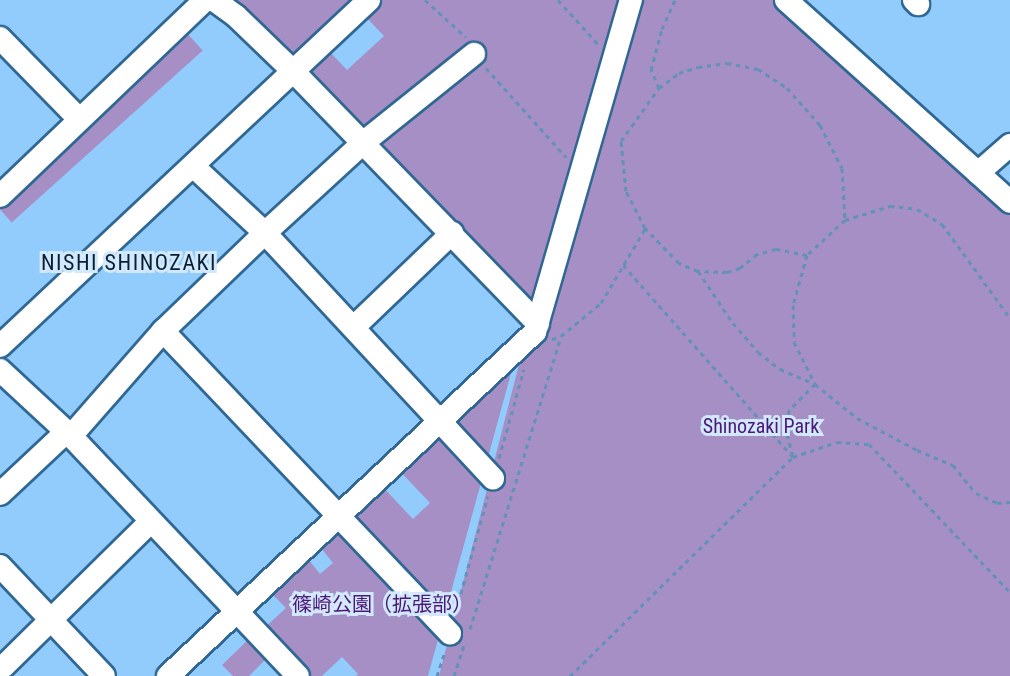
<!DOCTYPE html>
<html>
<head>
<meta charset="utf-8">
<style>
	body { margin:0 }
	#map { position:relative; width:1010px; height:676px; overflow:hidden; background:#92ccfc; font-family:"Roboto Condensed","Noto Sans JP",sans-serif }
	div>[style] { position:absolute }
	.green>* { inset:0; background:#a68fc4; transform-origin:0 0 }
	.path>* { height:3px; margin-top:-1.5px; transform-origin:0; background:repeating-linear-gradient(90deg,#6391b7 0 4.5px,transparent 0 9px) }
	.roads { filter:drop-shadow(2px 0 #306893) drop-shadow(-2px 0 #306893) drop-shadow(0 2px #306893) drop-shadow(0 -2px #306893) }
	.minor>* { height:22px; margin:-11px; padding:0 11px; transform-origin:11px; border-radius:11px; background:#fff }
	span { translate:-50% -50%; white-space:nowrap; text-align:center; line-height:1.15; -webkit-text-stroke:6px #d2e9fd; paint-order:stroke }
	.park-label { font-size:20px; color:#4c1777 }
	.quarter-label { font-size:22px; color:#082032; letter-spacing:1.5px }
</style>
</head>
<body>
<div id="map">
	<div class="green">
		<i style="clip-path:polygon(223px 0,360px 0,293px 63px)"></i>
		<i style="clip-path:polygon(381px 0,774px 0,1010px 213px,1010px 676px,439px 676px,533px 310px,303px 72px,327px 49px,347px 70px,384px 36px,364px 15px)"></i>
		<i style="left:186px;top:32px;width:25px;height:257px;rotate:48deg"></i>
		<i style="clip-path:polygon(516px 355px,428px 676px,356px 676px,358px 674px,342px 657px,322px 676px,304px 676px,261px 631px,286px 608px,268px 590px,305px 555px,320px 574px,333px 563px,317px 543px,380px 484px,413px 519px,430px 503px,397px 468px)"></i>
		<i style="clip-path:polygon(251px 637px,269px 656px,249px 676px,233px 676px,222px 665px)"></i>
	</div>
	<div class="path">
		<i style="left:425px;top:0;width:55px;rotate:42.1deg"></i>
		<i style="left:558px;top:0;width:61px;rotate:47.7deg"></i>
		<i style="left:727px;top:63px;width:32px;rotate:11deg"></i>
		<i style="left:758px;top:69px;width:35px;rotate:33deg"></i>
		<i style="left:787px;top:88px;width:50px;rotate:48.3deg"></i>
		<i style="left:820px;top:125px;width:48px;rotate:62.9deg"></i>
		<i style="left:842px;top:168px;width:52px;rotate:86.7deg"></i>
		<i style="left:845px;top:220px;width:52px;rotate:137.4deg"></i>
		<i style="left:807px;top:255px;width:32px;rotate:-169deg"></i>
		<i style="left:776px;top:249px;width:20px;rotate:165deg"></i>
		<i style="left:757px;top:254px;width:22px;rotate:141deg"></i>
		<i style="left:740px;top:268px;width:14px;rotate:163deg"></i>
		<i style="left:727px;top:272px;width:29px;rotate:-178deg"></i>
		<i style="left:698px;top:271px;width:21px;rotate:-157deg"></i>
		<i style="left:679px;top:263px;width:49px;rotate:-134.2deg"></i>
		<i style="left:645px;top:228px;width:42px;rotate:-117.2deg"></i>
		<i style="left:626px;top:191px;width:50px;rotate:-95.7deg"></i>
		<i style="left:621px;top:141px;width:65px;rotate:-54.4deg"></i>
		<i style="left:659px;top:88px;width:25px;rotate:-37deg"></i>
		<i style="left:679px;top:73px;width:20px;rotate:-18deg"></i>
		<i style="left:698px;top:67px;width:29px;rotate:-8deg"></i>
		<i style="left:486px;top:68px;width:120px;rotate:48deg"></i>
		<i style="left:659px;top:88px;width:20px;rotate:-114deg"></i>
		<i style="left:651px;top:70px;width:42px;rotate:-75deg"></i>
		<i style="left:662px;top:29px;width:32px;rotate:-66deg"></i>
		<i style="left:845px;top:220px;width:47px;rotate:-17.3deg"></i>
		<i style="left:890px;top:206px;width:27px;rotate:6deg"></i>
		<i style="left:917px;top:209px;width:29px;rotate:31deg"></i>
		<i style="left:942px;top:224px;width:116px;rotate:54.1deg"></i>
		<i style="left:807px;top:255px;width:52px;rotate:105.6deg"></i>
		<i style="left:793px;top:305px;width:37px;rotate:88deg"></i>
		<i style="left:794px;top:342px;width:47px;rotate:63.4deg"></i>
		<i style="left:815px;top:384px;width:54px;rotate:39deg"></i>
		<i style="left:857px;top:418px;width:68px;rotate:28.1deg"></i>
		<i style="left:917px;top:450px;width:39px;rotate:23deg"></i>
		<i style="left:953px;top:465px;width:36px;rotate:51deg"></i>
		<i style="left:976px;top:493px;width:23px;rotate:25deg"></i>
		<i style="left:997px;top:503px;width:13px;rotate:-4deg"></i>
		<i style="left:698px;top:271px;width:63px;rotate:56.1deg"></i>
		<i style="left:733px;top:323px;width:38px;rotate:49deg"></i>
		<i style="left:758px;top:352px;width:28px;rotate:38deg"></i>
		<i style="left:780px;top:369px;width:38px;rotate:23deg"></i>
		<i style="left:815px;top:384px;width:37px;rotate:135deg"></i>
		<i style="left:789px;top:410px;width:24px;rotate:95deg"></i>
		<i style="left:787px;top:434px;width:24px;rotate:75deg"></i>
		<i style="left:793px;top:457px;width:46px;rotate:-18.8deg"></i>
		<i style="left:837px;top:442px;width:32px;rotate:4deg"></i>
		<i style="left:869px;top:444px;width:204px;rotate:46.4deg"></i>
		<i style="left:552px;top:339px;width:9px;rotate:-18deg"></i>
		<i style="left:561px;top:336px;width:52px;rotate:-39.5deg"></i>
		<i style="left:601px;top:303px;width:86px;rotate:-59.3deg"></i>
		<i style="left:499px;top:458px;width:92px;rotate:-74.3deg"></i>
		<i style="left:456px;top:611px;width:119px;rotate:-74.5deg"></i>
		<i style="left:470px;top:629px;width:307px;rotate:-72.7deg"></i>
		<i style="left:437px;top:676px;width:25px;rotate:-72deg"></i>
		<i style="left:454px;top:676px;width:32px;rotate:-72deg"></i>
		<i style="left:570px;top:676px;width:313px;rotate:-44.5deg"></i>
		<i style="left:793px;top:457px;width:256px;rotate:-131.5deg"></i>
	</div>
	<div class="roads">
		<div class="minor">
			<i style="left:214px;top:0;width:27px;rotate:36deg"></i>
			<i style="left:236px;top:16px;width:79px;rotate:44deg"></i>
			<i style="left:293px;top:71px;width:352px;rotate:45.9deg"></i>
			<i style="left:786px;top:0;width:302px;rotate:42deg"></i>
			<i style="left:914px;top:0;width:6px;rotate:45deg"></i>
			<i style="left:0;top:38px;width:113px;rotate:45.7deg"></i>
			<i style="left:193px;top:166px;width:98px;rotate:42.9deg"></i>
			<i style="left:265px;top:233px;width:335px;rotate:47.1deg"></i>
			<i style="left:978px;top:173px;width:43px;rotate:-41.2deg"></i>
			<i style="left:0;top:196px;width:284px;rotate:-43.7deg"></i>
			<i style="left:354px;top:327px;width:136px;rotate:-43.8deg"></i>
			<i style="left:163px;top:331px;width:417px;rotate:46.5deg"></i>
			<i style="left:0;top:346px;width:506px;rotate:-43.16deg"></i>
			<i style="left:0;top:370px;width:97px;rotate:42.9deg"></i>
			<i style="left:71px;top:436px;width:330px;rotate:46.6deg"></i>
			<i style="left:71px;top:436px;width:140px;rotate:-48.8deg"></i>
			<i style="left:163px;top:331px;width:141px;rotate:-43.9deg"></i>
			<i style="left:265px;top:233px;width:134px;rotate:-42.6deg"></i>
			<i style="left:364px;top:142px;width:141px;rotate:-38.7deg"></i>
			<i style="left:0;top:494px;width:91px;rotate:-43.2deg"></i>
			<i style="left:0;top:566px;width:151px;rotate:46.6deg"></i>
			<i style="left:4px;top:666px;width:205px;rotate:-44.6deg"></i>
			<i style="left:168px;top:676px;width:503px;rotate:-43.15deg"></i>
			<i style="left:535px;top:332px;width:346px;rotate:-73.9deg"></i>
		</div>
	</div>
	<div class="park-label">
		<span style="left:761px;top:426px">Shinozaki Park</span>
		<span style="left:382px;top:604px">篠崎公園（拡張部）</span>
	</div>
	<div class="quarter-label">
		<span style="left:129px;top:263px">NISHI SHINOZAKI</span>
	</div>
</div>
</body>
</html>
